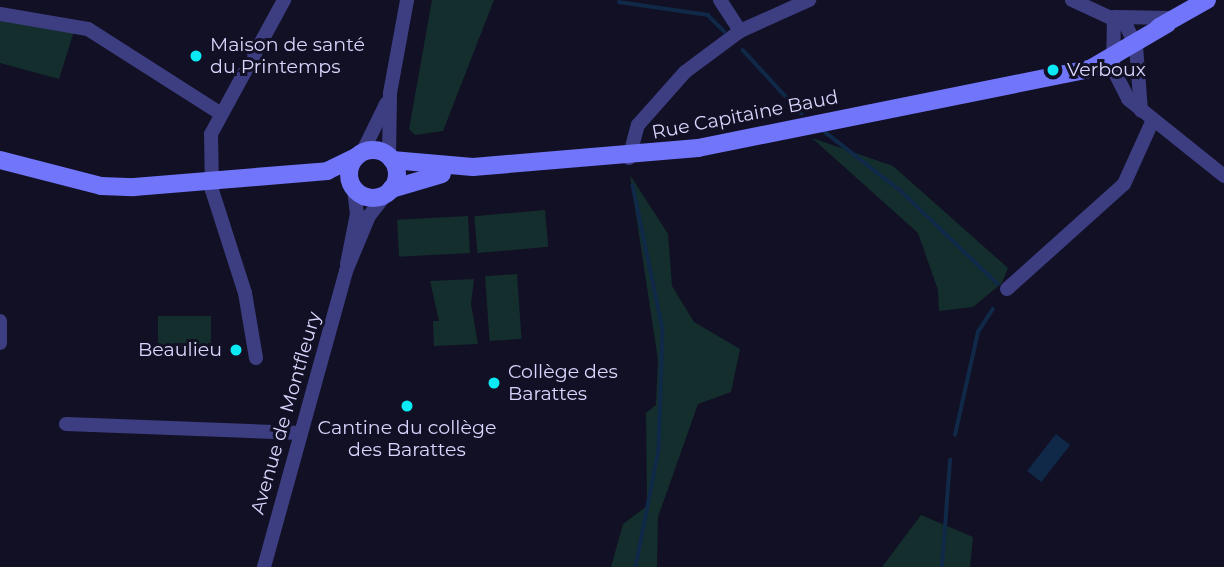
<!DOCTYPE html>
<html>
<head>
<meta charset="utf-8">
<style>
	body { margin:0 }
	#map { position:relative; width:1224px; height:567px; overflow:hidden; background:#121025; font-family:Montserrat,sans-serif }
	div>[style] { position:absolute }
	.green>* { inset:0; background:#132e2c; transform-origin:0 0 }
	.water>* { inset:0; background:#102948; transform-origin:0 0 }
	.stream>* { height:3.5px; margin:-1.75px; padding:0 1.75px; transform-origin:1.75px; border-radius:1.75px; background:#102948 }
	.minor>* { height:14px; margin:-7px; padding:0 7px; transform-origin:7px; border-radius:7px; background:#3d3e82 }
	.secondary>* { height:18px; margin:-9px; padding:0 9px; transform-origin:9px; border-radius:9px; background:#7175f9 }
	.secondary>.ring { margin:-9px; padding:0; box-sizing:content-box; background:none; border:18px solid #7175f9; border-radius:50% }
	.dots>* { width:19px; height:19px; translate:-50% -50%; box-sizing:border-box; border:4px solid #121025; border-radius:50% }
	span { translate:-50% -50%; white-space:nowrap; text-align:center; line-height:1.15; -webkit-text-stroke:6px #121025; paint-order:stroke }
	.poi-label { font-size:19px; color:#d8d6fd }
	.left { translate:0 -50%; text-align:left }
	.right { translate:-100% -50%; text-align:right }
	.street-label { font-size:19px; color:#d8d6fd }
</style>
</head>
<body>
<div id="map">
	<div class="green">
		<i style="clip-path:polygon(432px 0,494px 0,443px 131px,415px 135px,409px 129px)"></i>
		<i style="clip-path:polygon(0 20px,75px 28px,59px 79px,0 63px)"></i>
		<i style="clip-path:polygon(812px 138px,893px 166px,1008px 268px,1002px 283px,973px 307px,939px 311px,938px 290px,918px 233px)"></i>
		<i style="clip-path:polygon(630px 175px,668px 234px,672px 286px,694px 322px,740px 349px,731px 392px,698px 404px,658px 517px,657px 567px,611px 567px,623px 524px,647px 506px,646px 413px,656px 405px,658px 360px)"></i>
		<i style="left:545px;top:210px;width:37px;height:71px;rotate:85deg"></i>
		<i style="left:468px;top:216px;width:37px;height:71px;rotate:87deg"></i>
		<i style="left:517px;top:274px;width:65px;height:32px;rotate:86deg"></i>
		<i style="clip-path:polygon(474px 279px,471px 304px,478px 344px,434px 346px,433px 321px,439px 321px,430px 281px)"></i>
		<i style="left:211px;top:316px;width:31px;height:53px;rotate:90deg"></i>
		<i style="clip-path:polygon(921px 515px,973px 537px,970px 567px,882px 567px)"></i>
	</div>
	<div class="water">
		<i style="left:1056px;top:434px;width:18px;height:47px;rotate:38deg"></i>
	</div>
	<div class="stream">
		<i style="left:619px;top:2px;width:90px;rotate:8.3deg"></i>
		<i style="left:708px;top:15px;width:23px;rotate:45deg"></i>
		<i style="left:743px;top:50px;width:86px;rotate:47.4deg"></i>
		<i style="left:825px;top:132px;width:96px;rotate:37.8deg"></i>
		<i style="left:901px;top:191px;width:134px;rotate:43.8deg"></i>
		<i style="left:633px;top:185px;width:148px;rotate:78.3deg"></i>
		<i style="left:663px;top:330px;width:120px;rotate:91.9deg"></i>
		<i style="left:659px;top:450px;width:119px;rotate:101.1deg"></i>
		<i style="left:955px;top:435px;width:106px;rotate:-77.4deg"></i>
		<i style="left:978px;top:332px;width:27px;rotate:-57deg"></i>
		<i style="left:942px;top:567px;width:107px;rotate:-85.7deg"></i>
	</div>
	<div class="minor">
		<i style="left:720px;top:0;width:37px;rotate:57deg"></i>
		<i style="left:1072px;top:0;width:60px;rotate:24.8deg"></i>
		<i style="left:1126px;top:25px;width:23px;rotate:65deg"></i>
		<i style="left:1136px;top:46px;width:65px;rotate:85.6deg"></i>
		<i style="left:0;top:14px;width:89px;rotate:9.7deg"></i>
		<i style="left:88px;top:29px;width:156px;rotate:32.5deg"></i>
		<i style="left:1114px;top:17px;width:52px;rotate:91.1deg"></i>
		<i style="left:1113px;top:69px;width:34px;rotate:63deg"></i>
		<i style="left:1128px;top:99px;width:123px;rotate:38.7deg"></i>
		<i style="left:1116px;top:17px;width:56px;rotate:1deg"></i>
		<i style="left:362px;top:153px;width:55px;rotate:-63.9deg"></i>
		<i style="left:389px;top:157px;width:64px;rotate:-89.1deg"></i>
		<i style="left:390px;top:93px;width:95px;rotate:-79.6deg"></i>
		<i style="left:629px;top:158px;width:34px;rotate:-75deg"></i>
		<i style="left:638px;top:125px;width:71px;rotate:-48.4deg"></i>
		<i style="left:685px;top:72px;width:69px;rotate:-36.7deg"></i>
		<i style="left:740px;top:31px;width:76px;rotate:-24.2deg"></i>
		<i style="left:347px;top:264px;width:51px;rotate:-78.7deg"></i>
		<i style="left:357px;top:214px;width:24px;rotate:-97deg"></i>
		<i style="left:1007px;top:289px;width:157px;rotate:-41.9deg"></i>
		<i style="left:1124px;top:184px;width:68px;rotate:-65.7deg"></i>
		<i style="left:0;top:321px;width:22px;rotate:90deg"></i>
		<i style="left:256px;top:358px;width:66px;rotate:-99.6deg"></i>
		<i style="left:245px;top:293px;width:108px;rotate:-107.8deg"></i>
		<i style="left:212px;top:190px;width:56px;rotate:-91deg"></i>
		<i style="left:211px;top:134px;width:153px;rotate:-61.4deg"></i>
		<i style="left:66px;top:424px;width:234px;rotate:2.2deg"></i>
		<i style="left:264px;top:567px;width:307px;rotate:-74.5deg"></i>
		<i style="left:346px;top:271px;width:60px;rotate:-67.3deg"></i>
		<i style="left:369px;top:216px;width:29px;rotate:-52deg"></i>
	</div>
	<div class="secondary">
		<i style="left:1159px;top:27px;width:55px;rotate:-29.4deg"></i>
		<i class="ring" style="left:349px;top:150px;width:30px;height:30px"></i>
		<i style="left:0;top:160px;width:104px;rotate:14.4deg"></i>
		<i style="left:101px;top:186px;width:33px;rotate:2deg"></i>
		<i style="left:134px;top:187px;width:194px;rotate:-4.7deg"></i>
		<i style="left:327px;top:171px;width:32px;rotate:-26deg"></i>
		<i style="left:392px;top:160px;width:81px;rotate:4.9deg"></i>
		<i style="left:473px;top:167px;width:226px;rotate:-4.8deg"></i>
		<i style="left:698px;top:148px;width:400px;rotate:-11.4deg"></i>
		<i style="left:1090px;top:69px;width:89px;rotate:-30.3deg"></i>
		<i style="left:391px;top:189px;width:53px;rotate:-16.4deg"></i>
	</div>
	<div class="dots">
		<i style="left:196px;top:56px;background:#0beaf4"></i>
		<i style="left:1053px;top:70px;background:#0beaf4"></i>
		<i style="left:236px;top:350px;background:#0beaf4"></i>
		<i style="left:494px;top:383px;background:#0beaf4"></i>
		<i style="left:407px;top:406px;background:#0beaf4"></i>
	</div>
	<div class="poi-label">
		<span class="left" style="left:210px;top:56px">Maison de santé<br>du Printemps</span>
		<span class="left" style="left:1067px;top:70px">Verboux</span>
		<span class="right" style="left:222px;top:350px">Beaulieu</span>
		<span class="left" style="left:508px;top:383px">Collège des<br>Barattes</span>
		<span style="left:407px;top:439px">Cantine du collège<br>des Barattes</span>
	</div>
	<div class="street-label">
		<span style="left:745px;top:115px;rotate:-11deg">Rue Capitaine Baud</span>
		<span style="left:286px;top:413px;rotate:-74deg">Avenue de Montfleury</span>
	</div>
</div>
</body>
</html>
